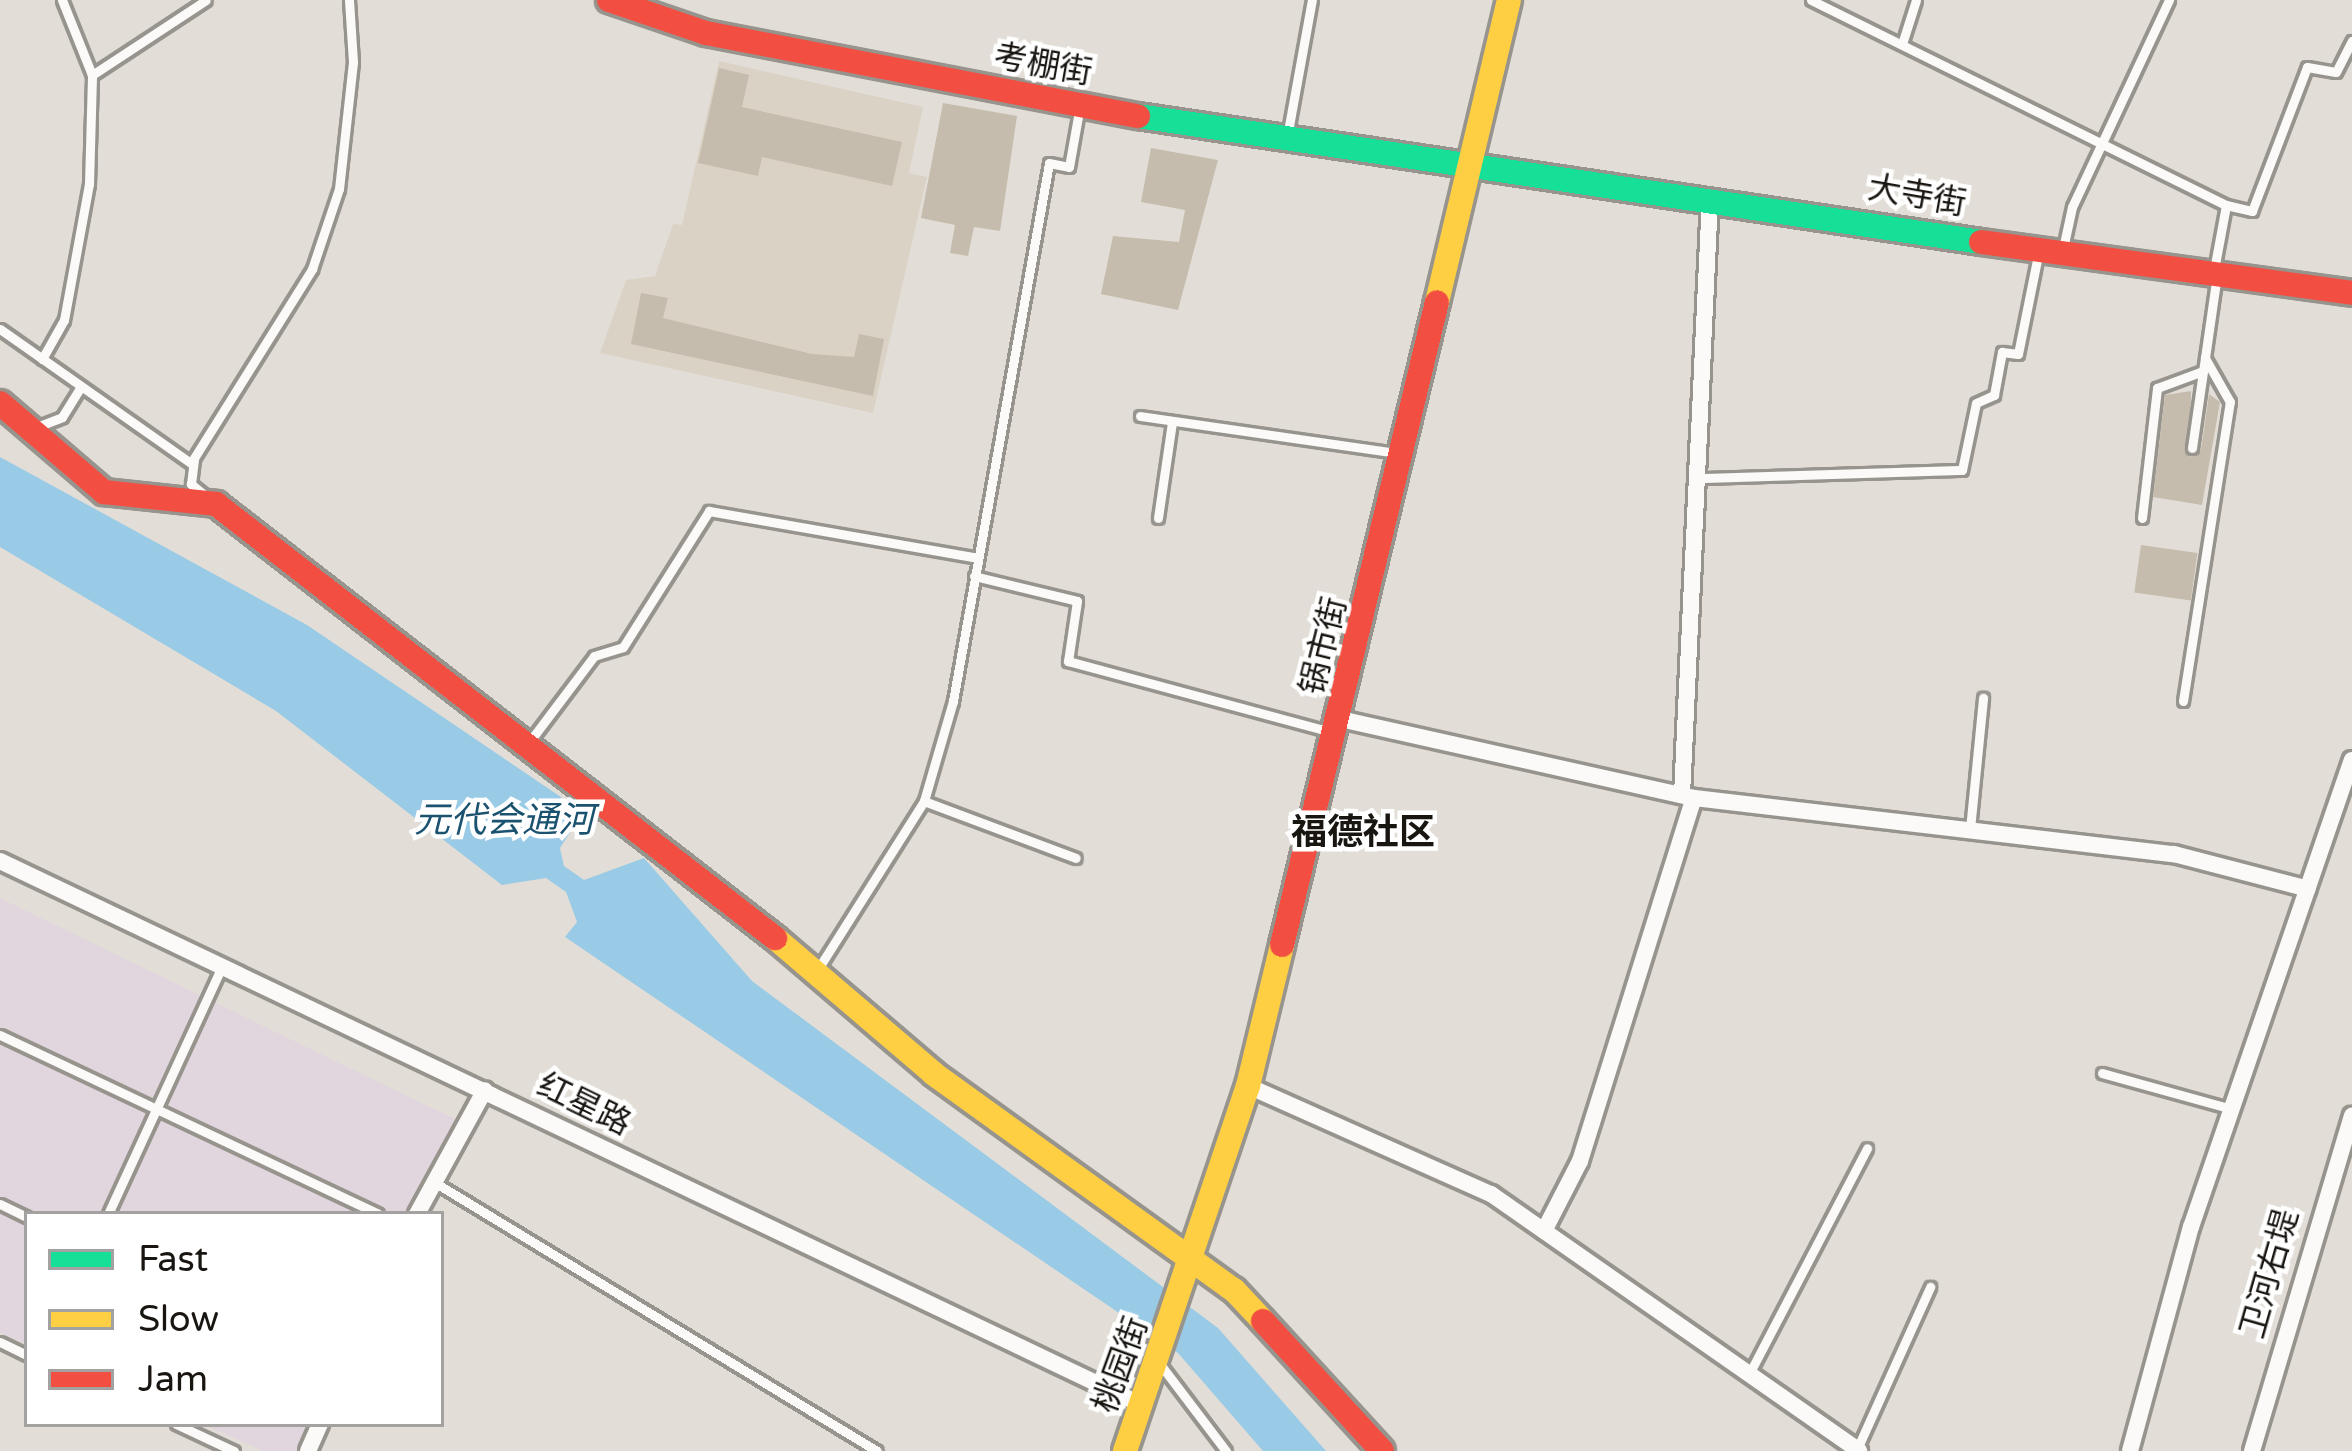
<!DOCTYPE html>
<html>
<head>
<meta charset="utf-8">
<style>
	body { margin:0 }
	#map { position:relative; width:2352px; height:1451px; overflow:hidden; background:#e2ded7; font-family:"Varela Round","Noto Sans SC",sans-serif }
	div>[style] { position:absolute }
	.commercial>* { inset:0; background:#e1d6dd }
	.built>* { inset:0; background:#dbd2c6 }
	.water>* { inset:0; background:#99cae6 }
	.building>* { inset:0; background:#c5bcad; transform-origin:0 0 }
	.roads { filter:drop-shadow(3px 0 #97948e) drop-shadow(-3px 0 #97948e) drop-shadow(0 3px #97948e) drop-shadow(0 -3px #97948e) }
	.lane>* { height:9px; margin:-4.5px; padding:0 4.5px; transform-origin:4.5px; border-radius:4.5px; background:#fbfaf9 }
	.street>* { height:16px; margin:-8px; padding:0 8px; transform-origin:8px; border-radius:8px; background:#fbfaf9 }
	.fast>* { height:24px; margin:-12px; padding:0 12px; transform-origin:12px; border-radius:12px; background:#16e098 }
	.slow>* { height:24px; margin:-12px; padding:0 12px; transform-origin:12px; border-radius:12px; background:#ffcf43 }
	.jam>* { height:24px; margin:-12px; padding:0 12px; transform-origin:12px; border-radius:12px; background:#f24e42 }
	span { translate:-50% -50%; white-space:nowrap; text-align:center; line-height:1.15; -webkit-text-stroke:9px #fff; paint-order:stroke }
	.street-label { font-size:33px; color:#191612 }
	.water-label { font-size:36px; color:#1b526f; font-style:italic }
	.neighbourhood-label { font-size:36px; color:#191612; font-weight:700 }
	.legend { position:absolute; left:24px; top:1211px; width:420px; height:216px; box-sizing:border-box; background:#fff; border:3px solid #a3a2a0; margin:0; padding:15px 21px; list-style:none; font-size:36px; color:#191612 }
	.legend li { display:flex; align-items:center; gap:24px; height:60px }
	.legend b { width:60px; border:3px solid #a3a2a0 }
</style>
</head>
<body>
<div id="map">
	<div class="commercial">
		<i style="clip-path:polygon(0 898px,457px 1120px,408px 1214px,27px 1214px,27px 1345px,0 1333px)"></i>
		<i style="clip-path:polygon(203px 1424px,312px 1424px,301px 1451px,263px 1451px)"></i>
	</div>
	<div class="built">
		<i style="clip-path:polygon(719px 61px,923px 107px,909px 173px,927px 177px,873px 413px,600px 353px,626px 280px,655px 276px,673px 224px,682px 225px)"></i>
	</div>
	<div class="water">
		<i style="clip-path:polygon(0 457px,307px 625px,583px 812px,560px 848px,564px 866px,584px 880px,644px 858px,752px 981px,1218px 1328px,1326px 1451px,1263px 1451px,1178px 1353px,565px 937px,577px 922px,566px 892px,546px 878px,502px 885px,276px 711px,0 547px)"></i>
	</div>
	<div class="building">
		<i style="clip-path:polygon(719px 68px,749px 75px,742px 107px,902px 142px,892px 186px,762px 157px,758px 176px,698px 163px)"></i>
		<i style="clip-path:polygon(943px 103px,1017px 116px,1000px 231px,974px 227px,968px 256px,950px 253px,955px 225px,921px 218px)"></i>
		<i style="clip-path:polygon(1151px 148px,1218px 160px,1178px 310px,1101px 294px,1113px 236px,1179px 242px,1185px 210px,1141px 202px)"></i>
		<i style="clip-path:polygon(641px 293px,668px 298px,663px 318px,812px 354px,854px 357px,859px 334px,884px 339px,873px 396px,631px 344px)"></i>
		<i style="clip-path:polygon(2191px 391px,2190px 457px,2201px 450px,2209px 394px,2220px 402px,2202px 505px,2153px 497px,2165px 395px)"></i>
		<i style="left:2141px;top:545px;width:57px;height:48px;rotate:8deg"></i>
	</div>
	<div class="roads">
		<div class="lane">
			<i style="left:1811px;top:0;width:463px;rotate:26.3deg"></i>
			<i style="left:1902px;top:44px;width:46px;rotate:-72.3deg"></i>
			<i style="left:92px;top:75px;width:136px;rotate:-33.3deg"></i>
			<i style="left:1287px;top:137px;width:139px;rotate:-79.7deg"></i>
			<i style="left:2062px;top:253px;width:47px;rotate:-77.7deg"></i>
			<i style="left:2072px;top:207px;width:229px;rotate:-64.9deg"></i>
			<i style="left:2214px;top:270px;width:66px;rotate:-79.5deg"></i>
			<i style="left:2226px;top:205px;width:27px;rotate:13deg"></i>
			<i style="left:2252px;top:211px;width:154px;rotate:-69.1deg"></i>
			<i style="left:2307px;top:67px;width:29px;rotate:10deg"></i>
			<i style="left:2336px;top:72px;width:35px;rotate:-63deg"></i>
			<i style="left:0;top:329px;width:235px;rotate:35.1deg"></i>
			<i style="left:42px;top:359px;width:45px;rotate:-60.6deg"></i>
			<i style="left:64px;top:320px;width:138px;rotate:-79.6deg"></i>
			<i style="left:89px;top:184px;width:109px;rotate:-88.4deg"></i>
			<i style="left:92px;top:75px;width:81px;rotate:-111.8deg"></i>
			<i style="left:1140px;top:416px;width:261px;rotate:8.2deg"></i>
			<i style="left:34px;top:428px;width:30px;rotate:-21deg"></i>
			<i style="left:62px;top:417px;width:36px;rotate:-58deg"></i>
			<i style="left:2192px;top:448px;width:175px;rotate:-81.8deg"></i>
			<i style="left:1701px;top:478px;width:261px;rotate:-1.8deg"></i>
			<i style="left:1962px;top:470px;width:68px;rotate:-78.2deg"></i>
			<i style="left:1976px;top:403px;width:20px;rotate:-24deg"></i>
			<i style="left:1994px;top:395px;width:44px;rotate:-79.5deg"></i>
			<i style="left:2002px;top:352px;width:16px;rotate:7deg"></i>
			<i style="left:2018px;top:354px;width:101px;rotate:-78.6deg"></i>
			<i style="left:207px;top:497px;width:21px;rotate:-141deg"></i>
			<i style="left:191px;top:484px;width:26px;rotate:-83deg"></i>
			<i style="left:194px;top:458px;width:223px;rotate:-58deg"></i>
			<i style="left:312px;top:269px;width:84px;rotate:-71.4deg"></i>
			<i style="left:339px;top:189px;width:128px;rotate:-83.7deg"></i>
			<i style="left:353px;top:62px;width:62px;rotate:-93.7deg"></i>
			<i style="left:1158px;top:518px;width:97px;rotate:-81.7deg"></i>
			<i style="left:2142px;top:518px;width:131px;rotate:-83.4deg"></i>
			<i style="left:2157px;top:388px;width:49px;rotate:-20.3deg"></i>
			<i style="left:974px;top:576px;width:106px;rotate:13.6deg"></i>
			<i style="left:1077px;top:601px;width:61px;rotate:98.5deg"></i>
			<i style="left:1068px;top:661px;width:272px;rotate:15.1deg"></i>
			<i style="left:2183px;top:701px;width:303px;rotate:-81.1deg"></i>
			<i style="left:2230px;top:402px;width:51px;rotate:-119.6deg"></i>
			<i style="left:530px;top:741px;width:106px;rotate:-53deg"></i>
			<i style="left:594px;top:656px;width:30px;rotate:-17deg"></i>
			<i style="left:623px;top:647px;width:161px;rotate:-57.7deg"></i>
			<i style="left:709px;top:511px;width:272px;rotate:9.9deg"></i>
			<i style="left:924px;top:801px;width:162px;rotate:20.6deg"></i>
			<i style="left:1970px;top:829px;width:132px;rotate:-84.3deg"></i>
			<i style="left:816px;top:972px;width:202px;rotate:-57.7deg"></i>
			<i style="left:924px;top:801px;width:104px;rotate:-73.8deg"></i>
			<i style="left:953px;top:701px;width:546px;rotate:-79.88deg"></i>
			<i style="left:1049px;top:163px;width:20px;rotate:11deg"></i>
			<i style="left:1069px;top:167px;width:63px;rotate:-79.9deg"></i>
			<i style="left:0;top:1035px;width:418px;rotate:25.3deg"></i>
			<i style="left:2102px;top:1073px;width:135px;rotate:15.5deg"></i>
			<i style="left:434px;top:1182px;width:518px;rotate:31.27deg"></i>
			<i style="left:0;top:1204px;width:30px;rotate:26deg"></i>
			<i style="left:108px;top:1214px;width:271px;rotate:-65.3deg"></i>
			<i style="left:0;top:1342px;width:30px;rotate:26deg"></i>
			<i style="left:1160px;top:1364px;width:109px;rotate:52.8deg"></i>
			<i style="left:1748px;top:1376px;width:257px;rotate:-62.4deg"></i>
			<i style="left:176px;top:1424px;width:64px;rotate:25deg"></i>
			<i style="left:1857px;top:1449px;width:178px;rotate:-65.7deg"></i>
		</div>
		<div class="street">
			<i style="left:1340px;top:719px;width:363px;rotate:12.6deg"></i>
			<i style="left:1694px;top:798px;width:483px;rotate:6.7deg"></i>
			<i style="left:2174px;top:854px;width:138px;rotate:14.6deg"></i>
			<i style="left:1682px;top:795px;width:596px;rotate:-87.31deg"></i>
			<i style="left:0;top:861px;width:1265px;rotate:25.47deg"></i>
			<i style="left:1248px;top:1086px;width:266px;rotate:24deg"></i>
			<i style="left:1491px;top:1194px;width:449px;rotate:34.9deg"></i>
			<i style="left:417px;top:1214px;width:141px;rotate:-61.3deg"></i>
			<i style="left:1544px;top:1231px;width:79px;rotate:-62.8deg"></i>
			<i style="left:1580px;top:1161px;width:380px;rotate:-72.6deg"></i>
			<i style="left:308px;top:1451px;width:30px;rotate:-66deg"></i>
			<i style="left:2130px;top:1451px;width:232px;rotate:-74.8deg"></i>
			<i style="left:2191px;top:1227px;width:494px;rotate:-71deg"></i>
			<i style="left:2252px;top:1451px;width:350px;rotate:-73.4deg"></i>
		</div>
		<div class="fast">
			<i style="left:1138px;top:116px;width:852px;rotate:8.5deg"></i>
		</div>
		<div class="slow">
			<i style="left:1437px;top:302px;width:310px;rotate:-76.6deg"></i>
			<i style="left:775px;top:938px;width:209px;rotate:40.5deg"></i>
			<i style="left:934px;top:1074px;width:370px;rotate:35.8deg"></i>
			<i style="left:1234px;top:1290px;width:42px;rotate:46.9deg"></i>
			<i style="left:1125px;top:1451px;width:385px;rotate:-71.4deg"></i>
			<i style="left:1248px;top:1086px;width:145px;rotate:-76.4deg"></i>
		</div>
		<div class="jam">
			<i style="left:609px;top:0;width:102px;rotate:18.8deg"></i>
			<i style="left:706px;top:33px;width:440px;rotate:10.9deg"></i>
			<i style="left:1981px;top:242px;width:374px;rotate:7.8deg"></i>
			<i style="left:0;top:403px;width:137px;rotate:40.6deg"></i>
			<i style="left:104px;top:492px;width:113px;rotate:6.1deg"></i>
			<i style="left:216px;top:504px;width:708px;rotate:37.83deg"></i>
			<i style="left:1282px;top:945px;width:661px;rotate:-76.45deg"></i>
			<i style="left:1263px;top:1321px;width:176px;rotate:47.5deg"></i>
		</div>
	</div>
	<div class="street-label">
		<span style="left:1043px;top:65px;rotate:10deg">考棚街</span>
		<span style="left:1917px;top:196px;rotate:10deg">大寺街</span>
		<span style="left:1324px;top:646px;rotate:-76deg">锅市街</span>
		<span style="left:584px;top:1105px;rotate:26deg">红星路</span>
		<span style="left:2270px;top:1274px;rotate:-74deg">卫河右堤</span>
		<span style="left:1121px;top:1365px;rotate:-70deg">桃园街</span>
	</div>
	<div class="water-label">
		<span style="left:504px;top:821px">元代会通河</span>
	</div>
	<div class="neighbourhood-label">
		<span style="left:1363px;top:833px">福德社区</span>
	</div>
	<ul class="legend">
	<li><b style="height:15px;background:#16e098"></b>Fast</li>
	<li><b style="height:15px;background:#ffcf43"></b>Slow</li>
	<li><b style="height:15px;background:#f24e42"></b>Jam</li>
	</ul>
</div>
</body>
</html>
